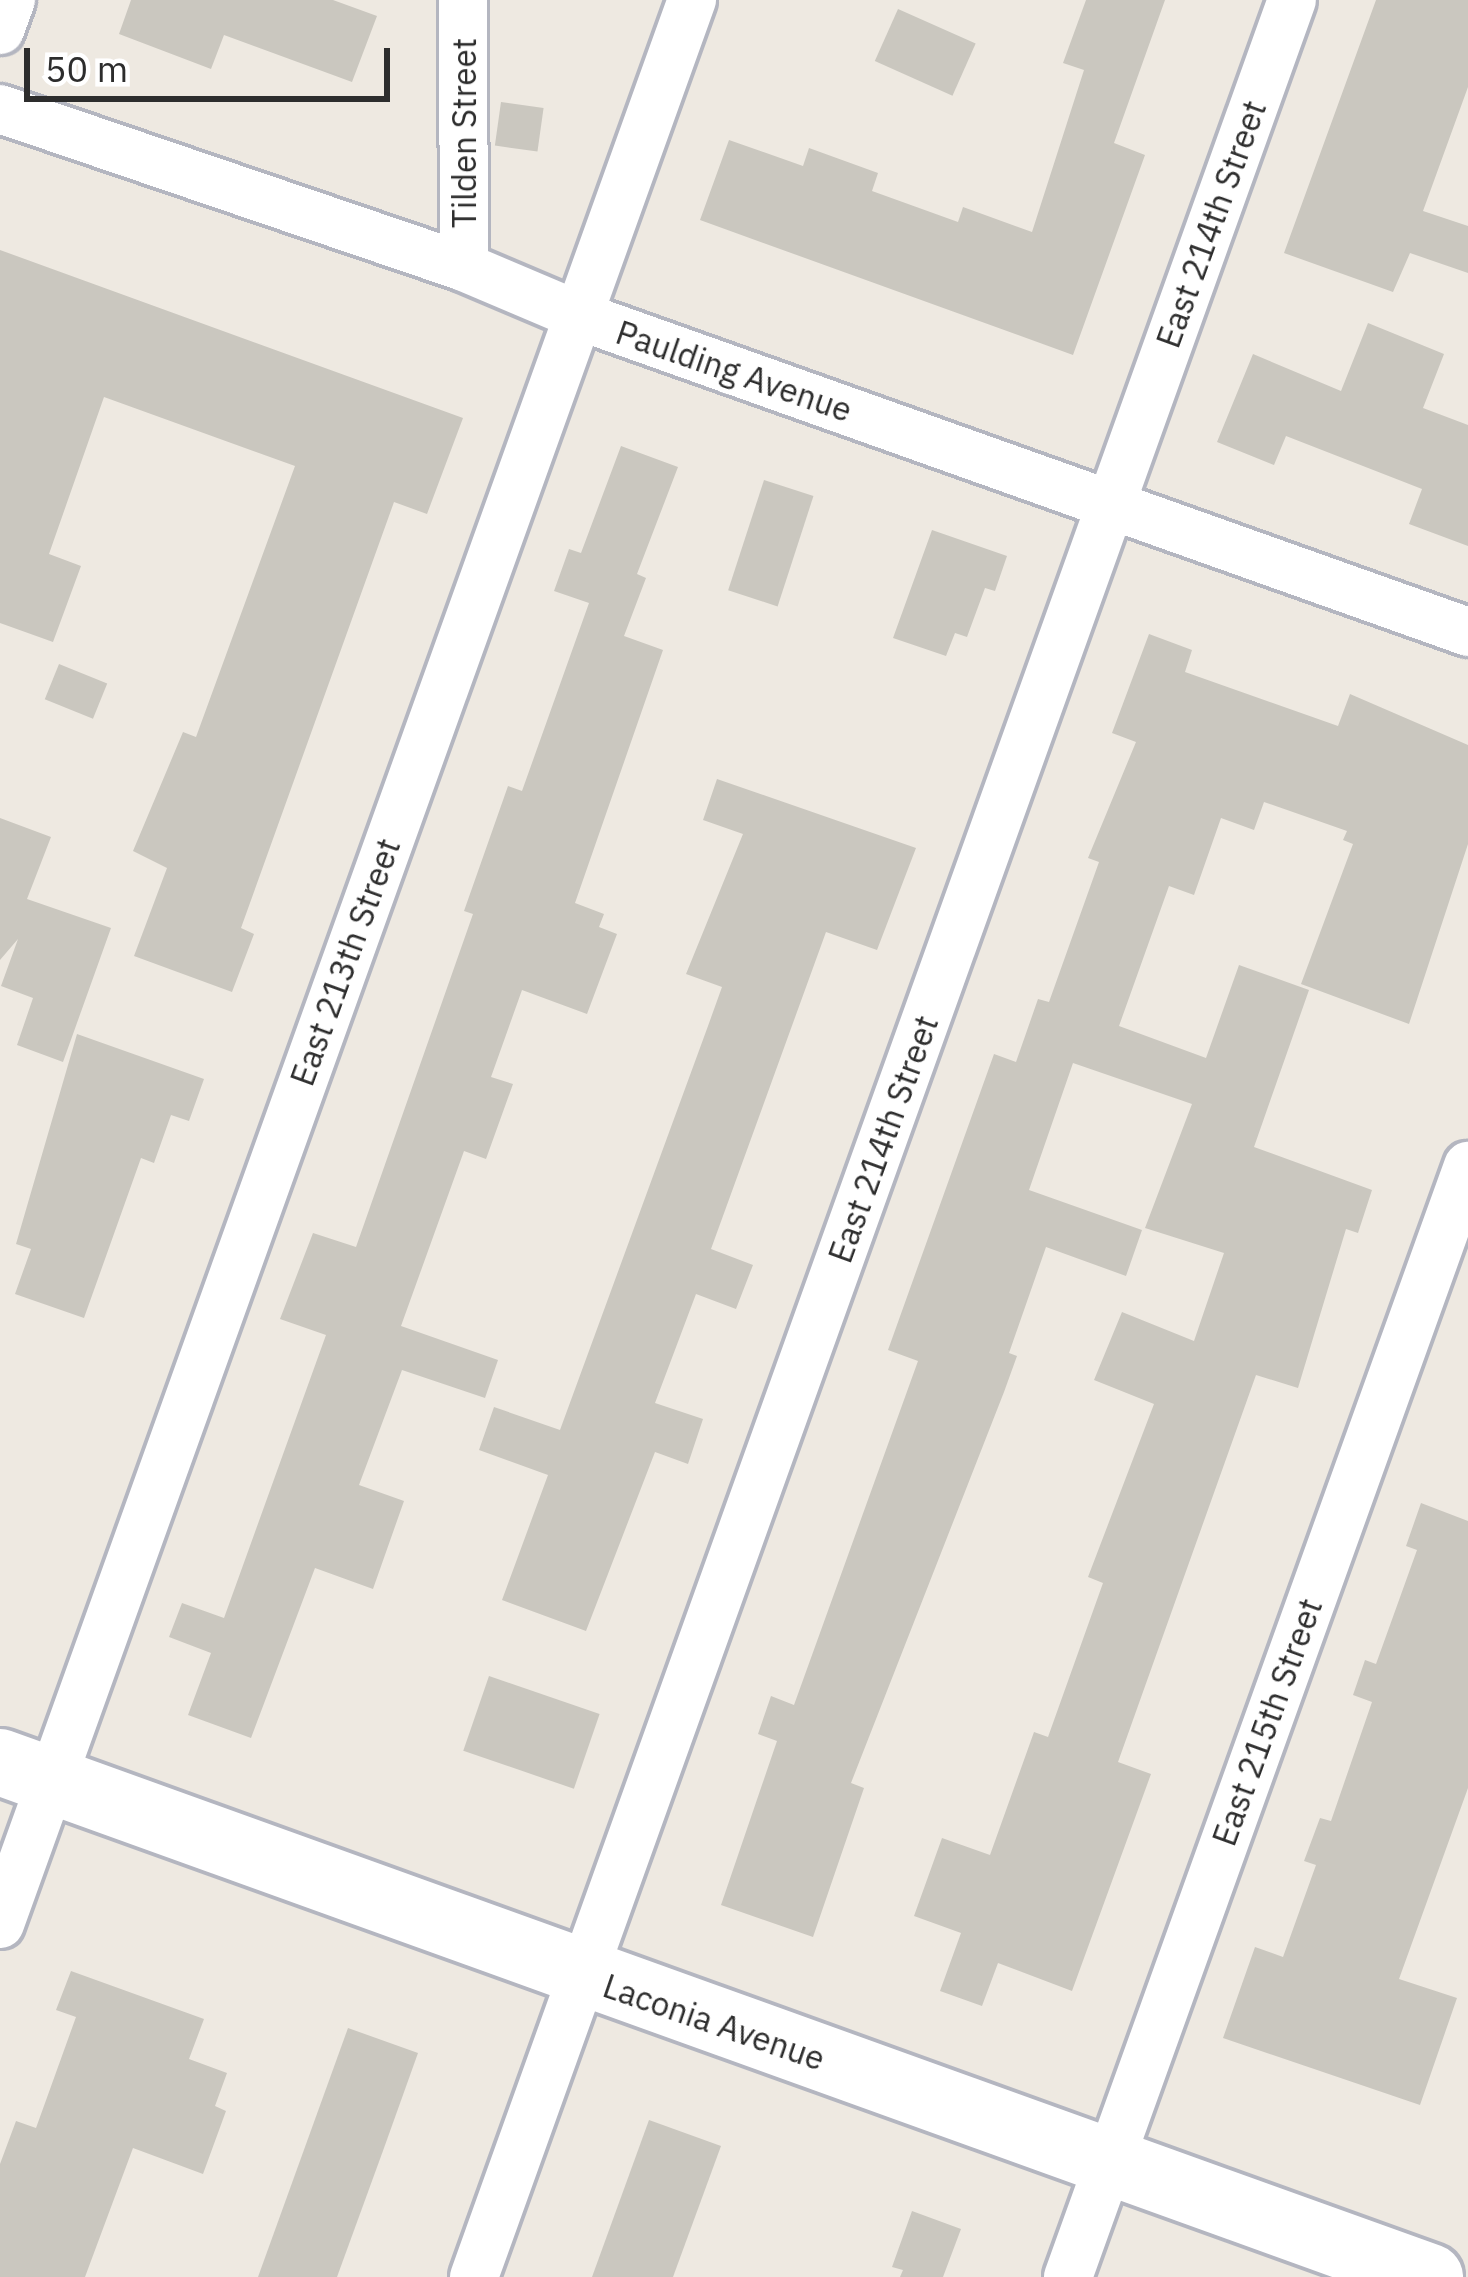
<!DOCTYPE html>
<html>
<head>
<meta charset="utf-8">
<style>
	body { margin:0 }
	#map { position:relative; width:1468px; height:2277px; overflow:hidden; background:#eee9e1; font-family:"IBM Plex Sans",sans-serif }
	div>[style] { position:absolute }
	.building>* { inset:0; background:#cac7bf; transform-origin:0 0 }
	.roads { filter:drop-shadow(3px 0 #b4b6c0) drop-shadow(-3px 0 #b4b6c0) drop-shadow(0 3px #b4b6c0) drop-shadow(0 -3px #b4b6c0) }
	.street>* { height:48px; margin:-24px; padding:0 24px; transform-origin:24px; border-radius:24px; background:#fff }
	.secondary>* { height:66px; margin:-33px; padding:0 33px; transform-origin:33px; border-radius:33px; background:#fff }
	span { translate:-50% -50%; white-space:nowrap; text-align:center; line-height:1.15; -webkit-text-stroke:10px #fff; paint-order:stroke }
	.street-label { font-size:33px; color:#2d2d2d }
	.scale { position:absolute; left:24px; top:48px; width:366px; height:54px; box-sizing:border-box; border:6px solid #2d2d2d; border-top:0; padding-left:15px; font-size:36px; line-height:42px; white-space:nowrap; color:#2d2d2d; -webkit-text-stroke:9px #fff; paint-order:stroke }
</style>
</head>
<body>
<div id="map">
	<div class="building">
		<i style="clip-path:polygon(131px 0,333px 0,377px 16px,352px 82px,224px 35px,211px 69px,119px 34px)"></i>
		<i style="clip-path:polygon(1086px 0,1165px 0,1114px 143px,1145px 155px,1073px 355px,700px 220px,729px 140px,803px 166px,809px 148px,878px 173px,872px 191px,958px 222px,963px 207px,1032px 232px,1084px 70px,1063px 63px)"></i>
		<i style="clip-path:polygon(1376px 0,1468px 0,1468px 87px,1423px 211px,1468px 226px,1468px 273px,1410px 253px,1393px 292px,1284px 253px)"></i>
		<i style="left:898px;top:9px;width:85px;height:57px;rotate:24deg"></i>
		<i style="left:501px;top:102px;width:43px;height:44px;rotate:8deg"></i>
		<i style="clip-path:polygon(0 250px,463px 418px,427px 514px,394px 502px,241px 928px,254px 934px,232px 992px,134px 956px,167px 868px,133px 851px,183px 732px,196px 737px,295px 466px,104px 397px,49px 554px,81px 566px,53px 642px,0 623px)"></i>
		<i style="clip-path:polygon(1368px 323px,1444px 354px,1423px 408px,1468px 425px,1468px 546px,1409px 524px,1422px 489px,1286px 436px,1274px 465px,1217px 442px,1253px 354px,1341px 391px)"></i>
		<i style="clip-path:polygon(621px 446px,678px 467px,637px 574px,646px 578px,624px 636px,663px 650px,575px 903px,604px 914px,599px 927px,617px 934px,587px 1014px,522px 990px,491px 1077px,513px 1084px,486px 1159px,464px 1151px,401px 1326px,498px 1360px,485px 1398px,402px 1370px,359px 1485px,404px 1501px,373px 1589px,315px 1568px,251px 1738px,188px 1715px,211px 1653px,169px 1637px,182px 1603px,224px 1618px,326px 1335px,280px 1319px,313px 1233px,356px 1247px,473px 914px,464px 911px,508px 786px,522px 791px,589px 603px,554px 591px,569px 549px,581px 553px)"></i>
		<i style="left:764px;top:480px;width:52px;height:116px;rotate:18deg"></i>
		<i style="clip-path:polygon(932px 530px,1007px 556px,995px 591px,985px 588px,967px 637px,955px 633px,946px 656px,893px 638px)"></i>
		<i style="clip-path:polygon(1149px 634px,1192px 650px,1185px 672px,1338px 726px,1350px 694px,1468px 745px,1468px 844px,1409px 1024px,1301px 984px,1353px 844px,1343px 840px,1347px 831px,1264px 802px,1254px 830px,1221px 818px,1194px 895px,1169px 886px,1119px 1026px,1206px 1058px,1239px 965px,1309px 990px,1254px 1147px,1372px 1190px,1358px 1233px,1346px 1229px,1298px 1388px,1256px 1375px,1118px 1762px,1151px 1774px,1072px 1991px,998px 1963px,982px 2006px,940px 1991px,961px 1933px,914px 1916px,942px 1838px,990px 1855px,1034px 1732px,1048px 1737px,1103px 1583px,1088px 1577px,1154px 1404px,1094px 1380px,1122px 1312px,1194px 1341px,1224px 1253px,1145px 1228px,1192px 1104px,1073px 1063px,1029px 1190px,1142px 1230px,1126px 1276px,1046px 1247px,1009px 1353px,1017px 1356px,1004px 1392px,851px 1783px,864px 1788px,813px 1937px,721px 1905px,777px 1741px,758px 1734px,771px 1696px,794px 1705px,918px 1361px,888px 1350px,994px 1054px,1016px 1062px,1038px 999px,1049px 1002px,1099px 862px,1088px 858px,1136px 742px,1112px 733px)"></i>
		<i style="left:59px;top:664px;width:52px;height:38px;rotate:22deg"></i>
		<i style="clip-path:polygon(717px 779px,916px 848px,877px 950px,826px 932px,711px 1249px,753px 1265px,736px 1309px,696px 1294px,655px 1403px,703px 1419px,688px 1464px,655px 1452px,586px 1631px,502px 1600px,548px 1475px,479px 1450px,494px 1407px,560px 1430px,708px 1026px,722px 987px,686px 974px,743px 834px,703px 820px)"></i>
		<i style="clip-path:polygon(0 818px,51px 837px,27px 899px,111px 928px,63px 1062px,17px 1045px,33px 998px,1px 986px,18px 939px,0 960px)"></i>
		<i style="clip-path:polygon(77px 1034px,204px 1079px,189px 1121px,171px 1115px,154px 1163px,141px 1158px,84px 1318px,15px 1294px,31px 1249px,16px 1244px)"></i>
		<i style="clip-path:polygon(1421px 1503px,1468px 1521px,1468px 1788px,1399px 1979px,1457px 1998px,1420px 2105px,1223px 2038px,1255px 1947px,1283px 1957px,1316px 1865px,1304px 1861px,1320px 1818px,1331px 1821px,1372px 1702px,1353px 1695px,1365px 1660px,1376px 1664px,1417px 1550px,1406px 1546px)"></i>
		<i style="left:489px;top:1676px;width:117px;height:79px;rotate:19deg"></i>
		<i style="clip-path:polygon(71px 1971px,204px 2019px,189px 2059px,227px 2073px,215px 2106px,226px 2111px,203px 2174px,133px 2148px,85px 2277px,0 2277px,0 2164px,16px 2121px,36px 2128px,76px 2017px,56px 2010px)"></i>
		<i style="clip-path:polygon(348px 2028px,418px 2053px,384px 2148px,337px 2277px,258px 2277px)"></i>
		<i style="clip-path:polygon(649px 2120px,721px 2146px,673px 2277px,592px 2277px)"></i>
		<i style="clip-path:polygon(912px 2211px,961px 2229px,943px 2277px,900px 2277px,903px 2270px,892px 2267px)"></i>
	</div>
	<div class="roads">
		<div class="street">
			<i style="left:463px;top:0;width:267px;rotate:89.8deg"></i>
			<i style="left:0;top:30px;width:32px;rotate:-70deg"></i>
			<i style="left:0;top:109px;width:490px;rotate:18.8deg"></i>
			<i style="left:464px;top:267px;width:123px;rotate:23deg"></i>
			<i style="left:577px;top:315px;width:946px;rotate:19.58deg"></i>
			<i style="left:0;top:1924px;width:2045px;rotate:-70.22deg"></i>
			<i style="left:474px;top:2277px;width:2419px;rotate:-70.24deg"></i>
			<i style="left:1068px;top:2277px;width:1181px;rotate:-70.2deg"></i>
		</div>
		<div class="secondary">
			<i style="left:0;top:1762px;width:1520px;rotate:19.81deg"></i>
		</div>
	</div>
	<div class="street-label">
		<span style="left:464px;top:133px;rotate:-90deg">Tilden Street</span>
		<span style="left:1211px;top:224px;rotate:-70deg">East 214th Street</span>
		<span style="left:734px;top:371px;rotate:19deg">Paulding Avenue</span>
		<span style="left:345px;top:962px;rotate:-70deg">East 213th Street</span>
		<span style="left:883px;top:1139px;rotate:-70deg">East 214th Street</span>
		<span style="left:1267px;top:1722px;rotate:-70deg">East 215th Street</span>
		<span style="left:714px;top:2022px;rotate:19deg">Laconia Avenue</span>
	</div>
	<div class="scale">50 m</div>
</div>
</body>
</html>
